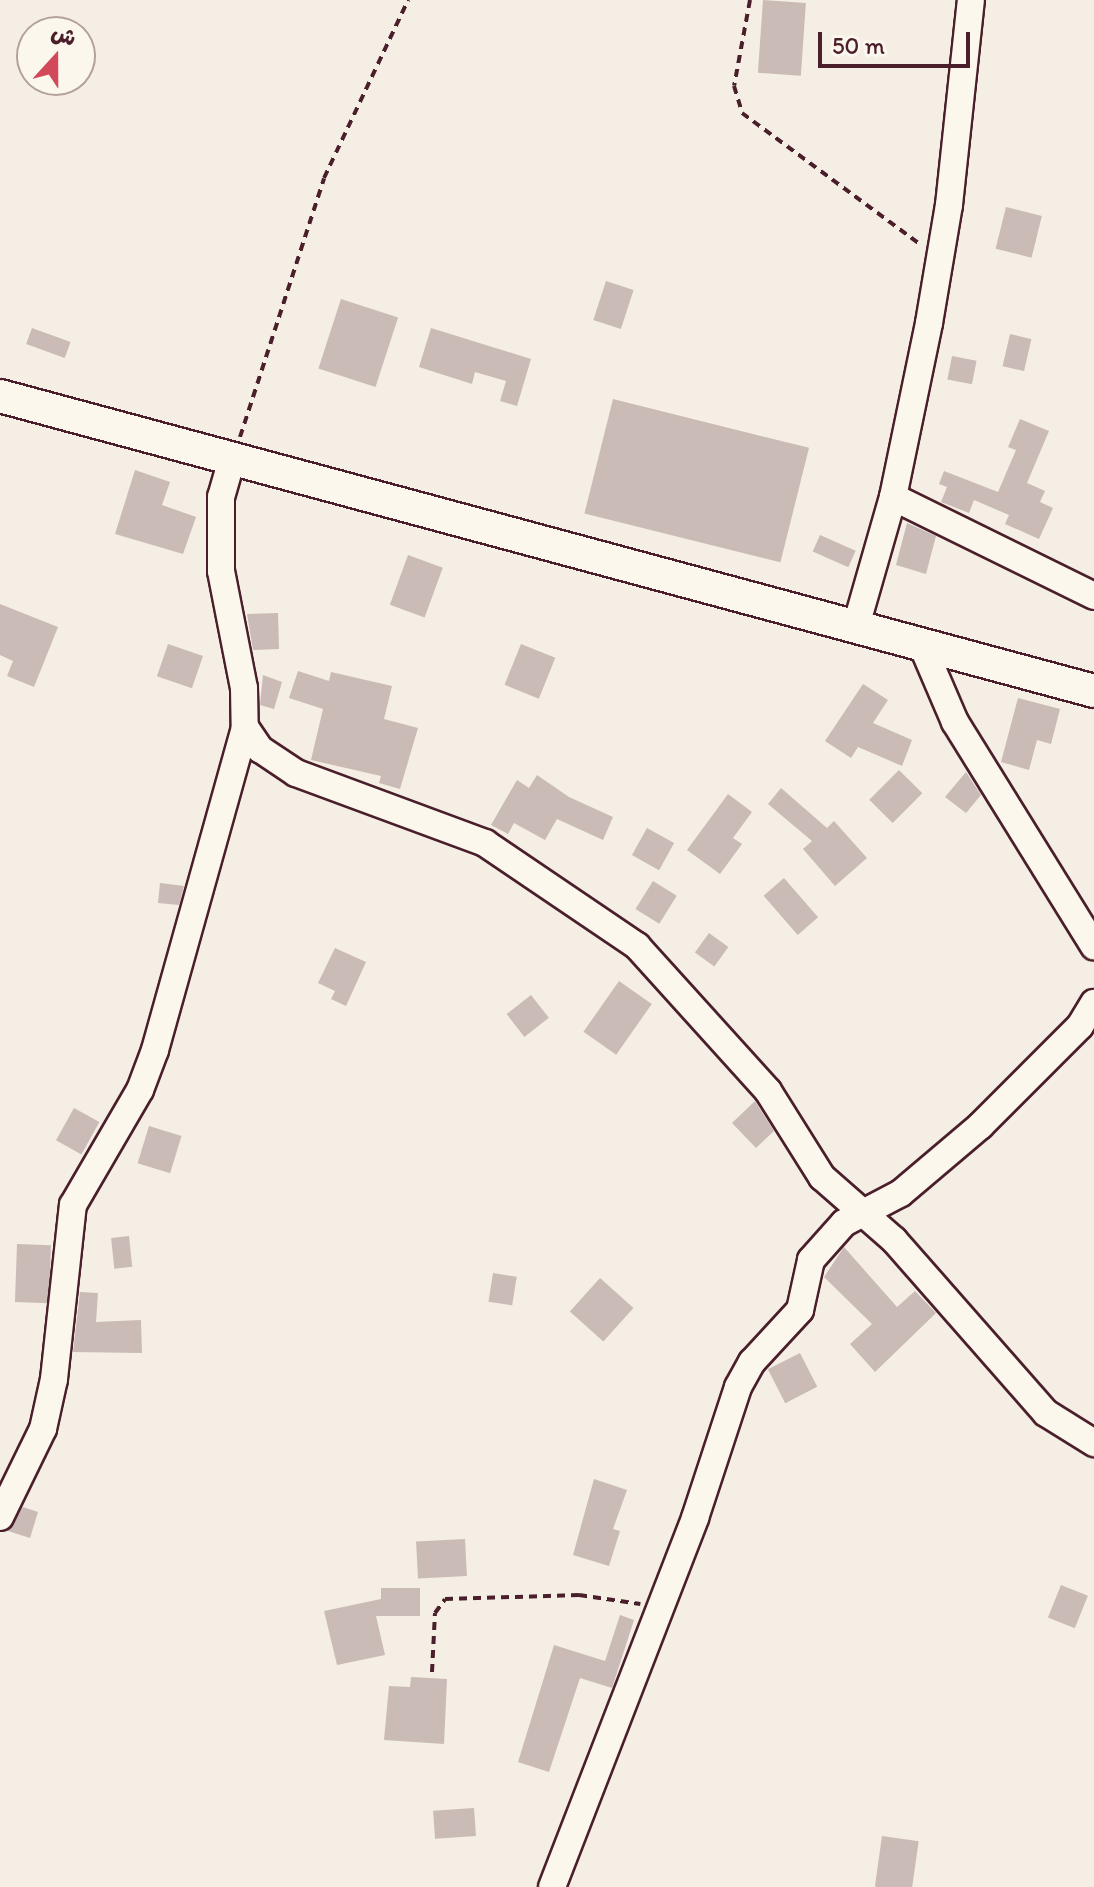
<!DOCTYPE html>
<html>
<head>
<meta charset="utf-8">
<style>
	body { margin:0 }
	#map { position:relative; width:1094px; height:1887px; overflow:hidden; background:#f4eee4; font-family:Itim,"Playpen Sans Arabic",sans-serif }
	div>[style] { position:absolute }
	.building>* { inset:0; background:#cabbb6; transform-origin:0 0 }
	.path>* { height:4px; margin-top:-2px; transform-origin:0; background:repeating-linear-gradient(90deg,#4a1f2b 0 8px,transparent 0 14px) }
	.roads { filter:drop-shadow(2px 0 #4a1f2b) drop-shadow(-2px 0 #4a1f2b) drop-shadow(0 2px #4a1f2b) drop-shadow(0 -2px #4a1f2b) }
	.minor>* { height:26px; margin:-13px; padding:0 13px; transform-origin:13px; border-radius:13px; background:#fbf7ec }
	.major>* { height:32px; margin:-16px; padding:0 16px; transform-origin:16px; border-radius:16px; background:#fbf7ec }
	span { translate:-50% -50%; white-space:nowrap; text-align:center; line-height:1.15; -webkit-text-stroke:7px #fbf7ec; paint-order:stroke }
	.north { position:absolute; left:16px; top:16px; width:80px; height:80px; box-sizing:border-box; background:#fbf7ec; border:2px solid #b4a19f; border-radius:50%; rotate:21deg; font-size:22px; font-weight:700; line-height:32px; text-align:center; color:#4a1f2b }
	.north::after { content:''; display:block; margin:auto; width:28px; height:36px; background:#d1495b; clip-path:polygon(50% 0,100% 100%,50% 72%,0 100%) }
	.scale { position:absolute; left:818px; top:32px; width:152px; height:36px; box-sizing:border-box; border:4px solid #4a1f2b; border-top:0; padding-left:10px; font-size:24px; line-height:28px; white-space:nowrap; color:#4a1f2b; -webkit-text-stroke:6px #fbf7ec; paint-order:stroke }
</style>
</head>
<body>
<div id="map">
	<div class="building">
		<i style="left:763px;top:0;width:43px;height:73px;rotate:4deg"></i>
		<i style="left:1006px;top:207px;width:37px;height:43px;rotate:14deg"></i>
		<i style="left:606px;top:281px;width:29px;height:41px;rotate:18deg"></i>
		<i style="left:341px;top:299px;width:60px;height:73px;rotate:18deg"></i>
		<i style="left:32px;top:328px;width:41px;height:17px;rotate:20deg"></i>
		<i style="clip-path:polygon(431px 328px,531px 359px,517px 406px,500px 401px,506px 381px,475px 372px,472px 384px,419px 367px)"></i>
		<i style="left:1010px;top:334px;width:22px;height:33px;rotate:13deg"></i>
		<i style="left:952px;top:356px;width:25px;height:24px;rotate:11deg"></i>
		<i style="left:613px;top:399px;width:202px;height:118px;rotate:14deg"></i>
		<i style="clip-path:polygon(1020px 419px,1049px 431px,1027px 483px,1045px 491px,1040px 502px,1053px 508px,1039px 539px,1005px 524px,1009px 515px,974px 500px,969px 513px,941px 502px,947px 487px,939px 484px,944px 471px,998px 492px,1016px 450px,1008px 447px)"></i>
		<i style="clip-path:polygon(135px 470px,170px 482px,162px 505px,196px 517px,183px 554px,115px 534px)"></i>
		<i style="clip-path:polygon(907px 523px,936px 536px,926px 574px,896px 565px)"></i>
		<i style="left:820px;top:535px;width:39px;height:18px;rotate:24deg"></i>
		<i style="left:408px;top:555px;width:37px;height:53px;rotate:20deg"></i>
		<i style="clip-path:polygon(0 604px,58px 627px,34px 687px,7px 676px,13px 661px,0 655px)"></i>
		<i style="clip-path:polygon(278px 613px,279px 649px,253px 650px,247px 614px)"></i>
		<i style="left:168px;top:644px;width:37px;height:34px;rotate:19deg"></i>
		<i style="left:521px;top:644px;width:37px;height:44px;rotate:22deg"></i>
		<i style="clip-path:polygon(298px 671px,329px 681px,331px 672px,392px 686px,384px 719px,418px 728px,400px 789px,379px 783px,381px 776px,311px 760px,323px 709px,289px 698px)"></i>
		<i style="clip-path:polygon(263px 675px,282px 682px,274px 709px,260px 705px)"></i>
		<i style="clip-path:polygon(863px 684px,888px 700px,873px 723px,912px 740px,902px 766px,858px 747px,851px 758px,825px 741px)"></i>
		<i style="clip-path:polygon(1018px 698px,1060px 709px,1051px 744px,1037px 740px,1029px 770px,1001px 762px)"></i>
		<i style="left:899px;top:770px;width:33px;height:42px;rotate:45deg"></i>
		<i style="clip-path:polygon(966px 772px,981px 795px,966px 813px,945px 797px)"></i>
		<i style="clip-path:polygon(537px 775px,569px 797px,613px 817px,603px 840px,557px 819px,545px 840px,514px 823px,508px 834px,491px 825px,517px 780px,529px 788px)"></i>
		<i style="clip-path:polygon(781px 788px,827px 828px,834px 821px,867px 858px,835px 886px,803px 849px,812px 841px,768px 804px)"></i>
		<i style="clip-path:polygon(728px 794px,752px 812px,733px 838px,742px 844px,720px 874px,687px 850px)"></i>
		<i style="left:647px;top:828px;width:31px;height:31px;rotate:29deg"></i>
		<i style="left:784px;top:878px;width:52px;height:27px;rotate:49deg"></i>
		<i style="left:653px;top:881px;width:28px;height:33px;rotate:32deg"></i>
		<i style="clip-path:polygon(160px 883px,184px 886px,179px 905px,158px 903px)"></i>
		<i style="left:709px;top:933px;width:24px;height:24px;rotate:36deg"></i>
		<i style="clip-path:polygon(335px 948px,366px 962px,346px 1006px,331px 999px,335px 991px,318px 983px)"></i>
		<i style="left:619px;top:981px;width:40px;height:62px;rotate:35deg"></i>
		<i style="left:531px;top:995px;width:29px;height:31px;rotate:52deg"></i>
		<i style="clip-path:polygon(755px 1101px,774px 1131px,756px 1148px,732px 1123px)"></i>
		<i style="left:74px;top:1108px;width:29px;height:37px;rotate:29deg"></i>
		<i style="left:149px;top:1126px;width:34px;height:39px;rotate:17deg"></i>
		<i style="left:129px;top:1236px;width:31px;height:18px;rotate:84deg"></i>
		<i style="left:17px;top:1244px;width:34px;height:58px;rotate:2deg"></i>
		<i style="clip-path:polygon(844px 1247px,897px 1307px,915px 1291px,936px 1313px,875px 1372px,850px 1344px,872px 1324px,824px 1277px)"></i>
		<i style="left:493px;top:1273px;width:24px;height:29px;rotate:9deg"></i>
		<i style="left:600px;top:1278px;width:45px;height:45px;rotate:42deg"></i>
		<i style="clip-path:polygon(80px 1292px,98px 1293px,96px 1322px,141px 1320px,142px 1353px,73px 1352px)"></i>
		<i style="left:800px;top:1353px;width:38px;height:36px;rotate:63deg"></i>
		<i style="clip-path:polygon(594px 1479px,627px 1490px,613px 1529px,620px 1531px,609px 1566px,573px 1555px)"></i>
		<i style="clip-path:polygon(23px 1507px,38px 1512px,30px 1538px,8px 1531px)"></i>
		<i style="left:465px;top:1539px;width:37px;height:49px;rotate:87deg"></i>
		<i style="left:1061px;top:1585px;width:29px;height:35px;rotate:22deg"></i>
		<i style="clip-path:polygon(381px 1588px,420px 1588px,420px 1616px,376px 1616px,385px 1655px,337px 1665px,324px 1611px,381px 1599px)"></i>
		<i style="clip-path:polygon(620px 1615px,634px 1620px,612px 1688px,580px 1678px,549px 1772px,518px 1762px,554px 1645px,605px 1661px)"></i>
		<i style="clip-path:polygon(411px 1677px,447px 1679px,444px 1744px,384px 1740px,389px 1686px,410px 1687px)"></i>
		<i style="left:474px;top:1808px;width:28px;height:41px;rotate:86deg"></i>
		<i style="left:882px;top:1836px;width:37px;height:51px;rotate:8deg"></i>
	</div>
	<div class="path">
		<i style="left:750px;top:0;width:87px;rotate:100.5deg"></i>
		<i style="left:734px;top:86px;width:28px;rotate:73deg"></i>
		<i style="left:742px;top:113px;width:221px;rotate:36.4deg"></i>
		<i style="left:240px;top:437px;width:272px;rotate:-72deg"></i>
		<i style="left:324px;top:178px;width:197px;rotate:-64.7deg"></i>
		<i style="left:432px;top:1672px;width:59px;rotate:-87.1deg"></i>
		<i style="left:435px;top:1613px;width:17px;rotate:-54deg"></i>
		<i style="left:445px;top:1599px;width:134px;rotate:-1.7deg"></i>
		<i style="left:579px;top:1595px;width:62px;rotate:8.4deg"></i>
	</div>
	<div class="roads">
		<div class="minor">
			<i style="left:232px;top:459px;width:40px;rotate:106deg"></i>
			<i style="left:221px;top:497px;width:74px;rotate:90deg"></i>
			<i style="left:221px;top:571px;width:119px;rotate:78.9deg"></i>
			<i style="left:244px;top:688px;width:39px;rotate:89deg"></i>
			<i style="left:245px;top:727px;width:27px;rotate:56deg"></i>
			<i style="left:260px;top:749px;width:43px;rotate:33.7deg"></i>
			<i style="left:296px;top:773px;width:202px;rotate:20.3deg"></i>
			<i style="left:485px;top:843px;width:184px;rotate:34.1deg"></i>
			<i style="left:637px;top:946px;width:195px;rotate:47.9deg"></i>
			<i style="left:768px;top:1091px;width:102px;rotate:57.9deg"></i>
			<i style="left:822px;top:1177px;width:96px;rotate:41.2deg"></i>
			<i style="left:894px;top:1240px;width:230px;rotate:48.7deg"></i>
			<i style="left:1046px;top:1413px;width:57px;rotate:32deg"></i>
			<i style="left:893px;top:497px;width:224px;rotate:26.2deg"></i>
			<i style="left:856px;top:626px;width:134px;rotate:-74deg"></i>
			<i style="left:893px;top:497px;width:178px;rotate:-78.3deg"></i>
			<i style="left:929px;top:323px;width:120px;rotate:-80.4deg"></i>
			<i style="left:949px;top:205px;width:206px;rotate:-83.9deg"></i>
			<i style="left:922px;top:645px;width:84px;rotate:66.8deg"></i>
			<i style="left:955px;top:722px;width:264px;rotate:58.2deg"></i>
			<i style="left:0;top:1517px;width:98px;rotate:-64deg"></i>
			<i style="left:43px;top:1429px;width:51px;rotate:-77.6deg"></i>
			<i style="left:54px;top:1379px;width:175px;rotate:-83.8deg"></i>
			<i style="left:73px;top:1205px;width:133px;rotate:-59.8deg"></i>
			<i style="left:140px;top:1090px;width:43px;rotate:-69.4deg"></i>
			<i style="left:155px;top:1050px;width:335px;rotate:-74.4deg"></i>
			<i style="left:552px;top:1887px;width:396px;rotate:-68.8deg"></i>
			<i style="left:695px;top:1518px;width:138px;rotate:-71.8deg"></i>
			<i style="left:738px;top:1387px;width:29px;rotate:-61deg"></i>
			<i style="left:752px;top:1362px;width:71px;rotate:-47.3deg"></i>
			<i style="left:800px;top:1310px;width:51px;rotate:-77.6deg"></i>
			<i style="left:811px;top:1260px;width:50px;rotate:-48.3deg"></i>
			<i style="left:844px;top:1223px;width:64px;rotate:-27.8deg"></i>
			<i style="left:901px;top:1193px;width:104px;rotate:-40.3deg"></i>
			<i style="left:980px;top:1126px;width:141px;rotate:-45deg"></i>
			<i style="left:1080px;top:1026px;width:27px;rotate:-59deg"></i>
		</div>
		<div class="major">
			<i style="left:0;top:396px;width:1133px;rotate:15.09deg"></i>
		</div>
	</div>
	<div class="north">ش</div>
	<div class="scale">50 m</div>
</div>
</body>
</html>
